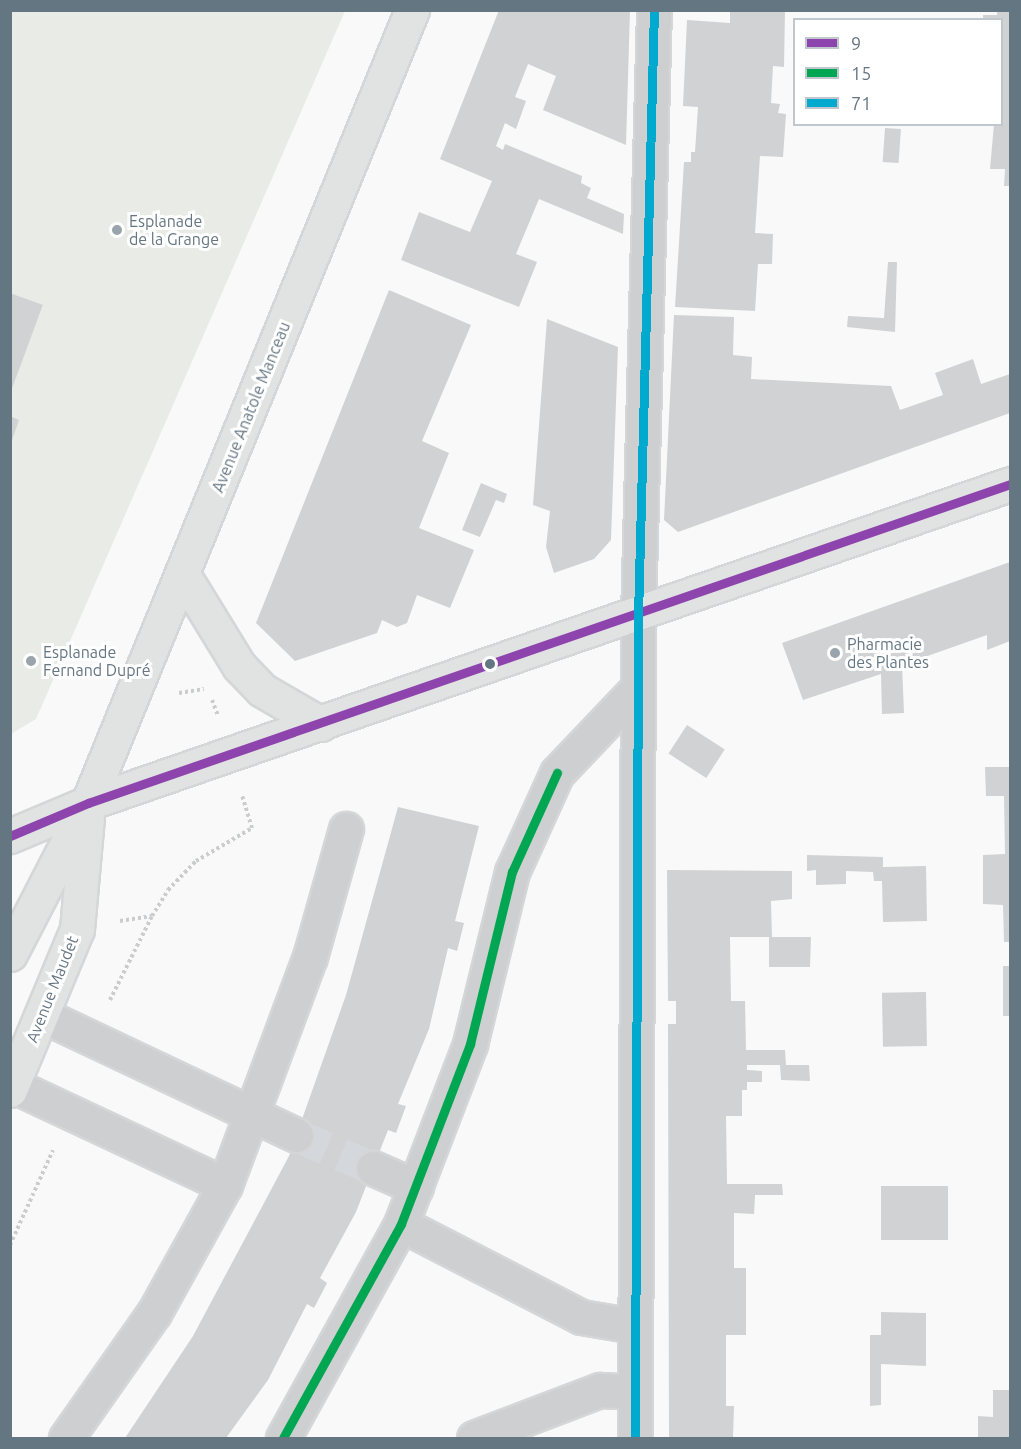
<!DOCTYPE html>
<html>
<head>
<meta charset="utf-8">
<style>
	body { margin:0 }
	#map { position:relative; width:1021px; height:1449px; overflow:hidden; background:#f9f9f9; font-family:Ubuntu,sans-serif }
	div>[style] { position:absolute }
	.green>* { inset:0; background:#e8ebe6 }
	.building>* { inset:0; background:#d0d2d3; transform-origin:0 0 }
	.street-tunnel>* { height:33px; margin-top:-16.5px; transform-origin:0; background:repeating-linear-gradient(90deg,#d4d8dc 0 33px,transparent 0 49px) }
	.path>* { height:4px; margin-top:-2px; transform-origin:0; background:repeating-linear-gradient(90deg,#cbcccd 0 3px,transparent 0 6px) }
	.roads { filter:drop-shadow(2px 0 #d5d6d7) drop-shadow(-2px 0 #d5d6d7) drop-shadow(0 2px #d5d6d7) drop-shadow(0 -2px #d5d6d7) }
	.street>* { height:33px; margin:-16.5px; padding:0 16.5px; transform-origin:16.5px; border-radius:16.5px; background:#cecfd0 }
	.secondary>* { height:33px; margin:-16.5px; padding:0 16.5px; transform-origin:16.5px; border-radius:16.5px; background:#e1e2e2 }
	.bus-1>* { height:9px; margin:-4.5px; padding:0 4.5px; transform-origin:4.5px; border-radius:4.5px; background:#8e44ad }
	.bus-2>* { height:9px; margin:-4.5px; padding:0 4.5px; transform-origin:4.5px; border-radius:4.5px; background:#00a651 }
	.bus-3>* { height:9px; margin:-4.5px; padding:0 4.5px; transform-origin:4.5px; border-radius:4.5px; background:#00a9ce }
	.dots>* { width:16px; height:16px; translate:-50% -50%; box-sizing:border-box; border:3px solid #fff; border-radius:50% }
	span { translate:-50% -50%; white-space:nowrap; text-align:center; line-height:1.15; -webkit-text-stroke:6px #fff; paint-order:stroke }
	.poi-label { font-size:16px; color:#657683 }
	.left { translate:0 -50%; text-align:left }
	.street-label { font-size:16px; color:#657683 }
	.frame { position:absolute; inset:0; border:12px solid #657683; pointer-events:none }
	.legend { position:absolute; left:793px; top:18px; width:210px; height:108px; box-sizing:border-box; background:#fff; border:2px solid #c1c8cd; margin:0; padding:8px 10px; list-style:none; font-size:18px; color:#657683 }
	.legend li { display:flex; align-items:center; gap:12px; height:30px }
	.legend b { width:30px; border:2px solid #c1c8cd }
</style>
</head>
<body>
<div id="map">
	<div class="green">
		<i style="clip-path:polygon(11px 11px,345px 11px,36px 719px,11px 734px,10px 391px,43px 306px,11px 293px)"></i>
	</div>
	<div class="building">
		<i style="clip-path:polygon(499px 10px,630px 10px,626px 145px,543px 110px,556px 76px,528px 64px,515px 97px,526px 101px,516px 129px,505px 123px,496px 146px,503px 150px,505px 144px,582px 176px,581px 183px,591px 188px,587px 198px,624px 214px,623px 234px,539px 199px,516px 254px,537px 262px,519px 307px,401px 260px,419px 212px,470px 232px,492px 181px,440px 159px)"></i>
		<i style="clip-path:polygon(730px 10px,785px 10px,784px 67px,773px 66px,771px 103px,780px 104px,778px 113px,786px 114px,783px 157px,760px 156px,755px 233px,773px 234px,772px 264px,758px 264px,755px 311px,675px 307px,684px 162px,691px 162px,691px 152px,695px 152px,698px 107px,683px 106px,687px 20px,730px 23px)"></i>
		<i style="clip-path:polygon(997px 10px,1010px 10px,1010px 186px,1004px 186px,1005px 169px,990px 169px,994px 124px,1002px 124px,1002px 20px,983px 20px,983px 15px,997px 15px)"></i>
		<i style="left:885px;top:128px;width:16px;height:34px;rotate:4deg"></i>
		<i style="clip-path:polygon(888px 262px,897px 262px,895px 332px,847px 327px,848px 316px,884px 318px)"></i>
		<i style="clip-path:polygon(389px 290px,471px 325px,422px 441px,449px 453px,419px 528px,474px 550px,450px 608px,417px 595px,407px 623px,397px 627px,382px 620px,377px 633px,295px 661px,256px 623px)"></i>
		<i style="clip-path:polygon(10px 293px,43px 305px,11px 391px,10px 390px)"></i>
		<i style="clip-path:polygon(674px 315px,734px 317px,733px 355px,752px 357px,751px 379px,891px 386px,900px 410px,943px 395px,935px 373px,973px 359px,981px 384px,1010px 374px,1010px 413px,678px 532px,664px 520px)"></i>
		<i style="clip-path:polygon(547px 319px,618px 347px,611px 540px,594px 559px,554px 573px,546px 547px,550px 511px,533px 505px)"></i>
		<i style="clip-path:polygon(10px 416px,19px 420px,11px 443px,10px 443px)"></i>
		<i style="clip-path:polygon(481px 483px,507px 494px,504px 503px,496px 500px,480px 537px,462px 530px)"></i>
		<i style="clip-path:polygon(1010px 562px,1010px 641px,987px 650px,987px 635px,902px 665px,904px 713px,882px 714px,881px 674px,803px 700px,782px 643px)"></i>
		<i style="left:687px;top:725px;width:45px;height:34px;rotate:33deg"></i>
		<i style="clip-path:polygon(985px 767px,1010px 767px,1010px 942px,1004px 942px,1003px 905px,983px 904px,983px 855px,1005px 854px,1004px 796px,986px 796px)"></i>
		<i style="clip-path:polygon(398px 807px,479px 826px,455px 921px,464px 923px,457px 951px,448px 948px,429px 1029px,398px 1104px,406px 1106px,396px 1133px,388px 1130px,356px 1212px,320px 1278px,327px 1283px,314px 1308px,307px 1304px,268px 1380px,226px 1438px,125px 1438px,193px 1336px,289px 1156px,346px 995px)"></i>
		<i style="clip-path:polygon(807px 855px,883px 857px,883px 867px,926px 866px,927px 921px,883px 922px,882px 881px,874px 881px,873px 872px,846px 871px,846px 884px,816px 885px,816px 870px,807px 871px)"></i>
		<i style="clip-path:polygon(667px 870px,792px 871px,792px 899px,771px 901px,772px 937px,811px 937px,810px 967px,769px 967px,769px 937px,730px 937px,731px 1001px,745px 1001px,746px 1050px,785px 1050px,786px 1065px,809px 1065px,810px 1081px,781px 1080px,780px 1065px,747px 1065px,747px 1070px,762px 1071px,762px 1082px,747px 1082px,747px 1090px,742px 1090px,742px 1116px,726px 1116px,727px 1184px,782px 1184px,783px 1195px,755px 1195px,754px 1214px,734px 1213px,734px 1268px,746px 1268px,746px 1335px,726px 1335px,726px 1406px,734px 1406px,733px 1438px,669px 1438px,668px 1024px,676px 1024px,676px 1001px,668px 1001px)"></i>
		<i style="left:1003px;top:966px;width:7px;height:50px"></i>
		<i style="left:926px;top:992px;width:54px;height:44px;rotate:89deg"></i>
		<i style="left:881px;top:1186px;width:67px;height:54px"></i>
		<i style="clip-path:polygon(881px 1312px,926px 1313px,926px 1366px,881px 1364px,881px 1405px,870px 1406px,870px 1335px,881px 1335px)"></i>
		<i style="clip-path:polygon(993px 1390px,1010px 1390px,1010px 1438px,978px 1438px,978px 1416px,993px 1417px)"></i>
	</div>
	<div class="street-tunnel">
		<i style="left:296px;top:1135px;width:84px;rotate:23.2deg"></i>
	</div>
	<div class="path">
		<i style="left:179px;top:693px;width:25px;rotate:-9deg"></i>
		<i style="left:212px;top:700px;width:17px;rotate:69deg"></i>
		<i style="left:120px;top:921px;width:32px;rotate:-9deg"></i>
		<i style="left:152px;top:916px;width:31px;rotate:-58deg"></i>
		<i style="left:168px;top:890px;width:40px;rotate:-46deg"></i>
		<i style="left:196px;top:861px;width:65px;rotate:-30.5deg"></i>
		<i style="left:252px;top:828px;width:34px;rotate:-107deg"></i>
		<i style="left:110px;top:1000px;width:94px;rotate:-63.4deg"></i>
		<i style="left:10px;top:1245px;width:104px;rotate:-65.6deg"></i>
	</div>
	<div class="roads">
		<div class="street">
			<i style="left:42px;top:1015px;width:281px;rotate:25.3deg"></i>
			<i style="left:12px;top:1085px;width:235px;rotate:25.1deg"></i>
			<i style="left:373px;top:1168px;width:47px;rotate:23.8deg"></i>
			<i style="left:401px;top:1224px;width:203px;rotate:27.3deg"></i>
			<i style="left:581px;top:1317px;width:54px;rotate:9.6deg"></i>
			<i style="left:66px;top:1438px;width:153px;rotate:-54.9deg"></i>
			<i style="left:154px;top:1313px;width:146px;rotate:-61deg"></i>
			<i style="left:225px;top:1185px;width:243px;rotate:-69.6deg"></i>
			<i style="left:310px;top:957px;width:133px;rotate:-74.3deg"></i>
			<i style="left:283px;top:1438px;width:244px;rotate:-61.1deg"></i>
			<i style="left:401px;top:1224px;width:193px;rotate:-69deg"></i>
			<i style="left:470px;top:1044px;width:177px;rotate:-76.3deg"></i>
			<i style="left:512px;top:872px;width:109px;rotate:-65.6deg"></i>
			<i style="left:557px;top:773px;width:116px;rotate:-46.4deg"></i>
			<i style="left:474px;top:1438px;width:135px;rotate:-20.9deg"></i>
			<i style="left:600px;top:1390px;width:34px;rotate:3deg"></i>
			<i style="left:635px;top:1438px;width:822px;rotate:-89.79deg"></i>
			<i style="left:638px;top:616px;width:606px;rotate:-88.49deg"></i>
		</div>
		<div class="secondary">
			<i style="left:182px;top:573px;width:109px;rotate:58.5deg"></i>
			<i style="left:239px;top:666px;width:33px;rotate:46deg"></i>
			<i style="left:262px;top:690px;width:68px;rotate:30deg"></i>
			<i style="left:10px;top:836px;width:85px;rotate:-22.9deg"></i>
			<i style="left:88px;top:803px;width:976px;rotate:-19.08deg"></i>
			<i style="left:10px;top:954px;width:170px;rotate:-62.7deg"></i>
			<i style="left:88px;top:803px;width:857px;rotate:-67.78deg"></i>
			<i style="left:10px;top:1090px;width:174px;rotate:-67.4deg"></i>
			<i style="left:77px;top:929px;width:112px;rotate:-84.9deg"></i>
		</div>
	</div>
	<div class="bus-1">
		<i style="left:10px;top:836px;width:85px;rotate:-22.9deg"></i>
		<i style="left:88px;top:803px;width:976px;rotate:-19.08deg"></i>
	</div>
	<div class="bus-2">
		<i style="left:283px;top:1438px;width:244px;rotate:-61.1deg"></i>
		<i style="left:401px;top:1224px;width:193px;rotate:-69deg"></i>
		<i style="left:470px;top:1044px;width:177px;rotate:-76.3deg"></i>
		<i style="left:512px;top:872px;width:109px;rotate:-65.6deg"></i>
	</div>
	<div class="bus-3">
		<i style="left:635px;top:1438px;width:822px;rotate:-89.79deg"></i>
		<i style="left:638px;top:616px;width:606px;rotate:-88.49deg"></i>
	</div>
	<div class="dots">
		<i style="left:117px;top:230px;background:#99a4ac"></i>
		<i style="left:835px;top:653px;background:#99a4ac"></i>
		<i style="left:31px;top:661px;background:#99a4ac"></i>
		<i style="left:490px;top:664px;background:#657683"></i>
	</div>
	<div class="poi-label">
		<span class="left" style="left:129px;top:230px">Esplanade<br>de la Grange</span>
		<span class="left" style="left:847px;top:653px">Pharmacie<br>des Plantes</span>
		<span class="left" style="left:43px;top:661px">Esplanade<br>Fernand Dupré</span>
	</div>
	<div class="street-label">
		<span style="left:251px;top:407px;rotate:-68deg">Avenue Anatole Manceau</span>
		<span style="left:52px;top:989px;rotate:-68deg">Avenue Maudet</span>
	</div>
	<div class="frame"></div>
	<ul class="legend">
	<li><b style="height:8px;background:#8e44ad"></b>9</li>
	<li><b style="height:8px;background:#00a651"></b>15</li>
	<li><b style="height:8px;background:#00a9ce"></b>71</li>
	</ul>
</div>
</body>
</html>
